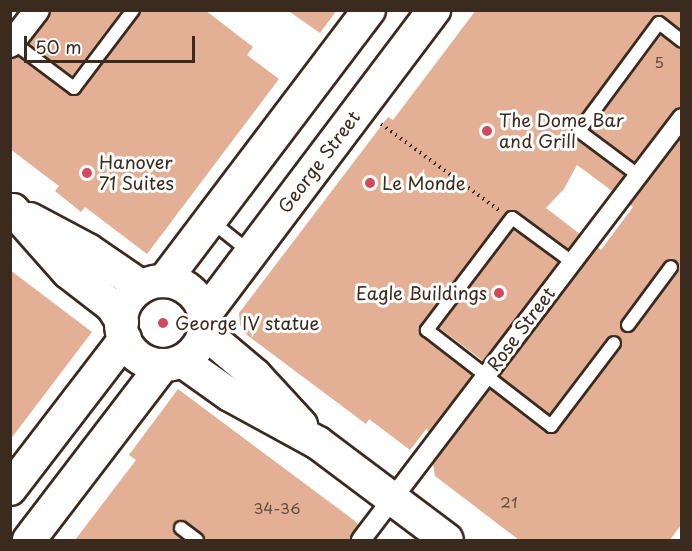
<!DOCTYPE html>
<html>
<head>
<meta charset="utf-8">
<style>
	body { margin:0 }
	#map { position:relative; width:692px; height:551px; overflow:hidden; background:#fff; font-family:"Playpen Sans",sans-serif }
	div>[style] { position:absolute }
	.building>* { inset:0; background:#e3b095; transform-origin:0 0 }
	.path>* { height:4px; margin-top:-2px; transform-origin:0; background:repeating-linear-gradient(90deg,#3b2a1e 0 1.5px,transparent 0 6px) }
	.roads { filter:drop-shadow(2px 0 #3b2a1e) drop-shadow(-2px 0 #3b2a1e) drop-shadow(0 2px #3b2a1e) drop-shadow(0 -2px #3b2a1e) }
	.service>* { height:12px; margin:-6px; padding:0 6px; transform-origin:6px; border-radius:6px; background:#fff }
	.pedestrian>* { height:18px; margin:-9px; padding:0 9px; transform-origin:9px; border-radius:9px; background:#fff }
	.minor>* { height:24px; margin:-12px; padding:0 12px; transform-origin:12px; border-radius:12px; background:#fff }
	.tertiary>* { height:32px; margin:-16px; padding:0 16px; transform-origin:16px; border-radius:16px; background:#fff }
	.tertiary>.ring { margin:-16px; padding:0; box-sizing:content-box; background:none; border:32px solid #fff; border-radius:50% }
	.dots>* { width:16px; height:16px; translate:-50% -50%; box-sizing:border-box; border:3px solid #fff; border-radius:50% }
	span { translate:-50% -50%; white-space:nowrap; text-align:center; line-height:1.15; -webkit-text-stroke:6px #fff; paint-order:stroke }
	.number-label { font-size:15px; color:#654c3c }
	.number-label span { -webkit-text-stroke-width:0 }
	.poi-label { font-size:18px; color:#3b2a1e }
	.left { translate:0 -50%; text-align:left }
	.right { translate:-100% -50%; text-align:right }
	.street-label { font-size:18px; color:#3b2a1e }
	.frame { position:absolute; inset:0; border:12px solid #3b2a1e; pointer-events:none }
	.scale { position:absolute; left:24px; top:36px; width:171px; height:27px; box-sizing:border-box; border:3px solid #3b2a1e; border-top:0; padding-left:8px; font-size:18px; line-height:21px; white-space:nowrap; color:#3b2a1e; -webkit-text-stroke:4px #fff; paint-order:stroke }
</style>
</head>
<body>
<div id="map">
	<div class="building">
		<i style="clip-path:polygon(51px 10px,122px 10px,72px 76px,29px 44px,48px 19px)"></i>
		<i style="clip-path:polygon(141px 10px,205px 10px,253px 47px,247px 55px,279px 79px,147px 254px,85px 207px,81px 212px,70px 203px,55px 191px,59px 186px,10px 149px,10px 59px,18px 56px,69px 95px,77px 96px)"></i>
		<i style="clip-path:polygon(287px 10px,337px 10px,320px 33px)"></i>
		<i style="clip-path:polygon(476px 10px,681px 10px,681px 30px,664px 16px,653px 18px,572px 127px,574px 138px,624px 175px,612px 191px,577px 165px,564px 189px,546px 208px,580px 234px,568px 249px,517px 211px,508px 211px,420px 325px,419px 330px,422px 337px,472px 375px,428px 433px,427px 428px,410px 450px,369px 419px,366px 424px,247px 335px,240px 325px,239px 313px,388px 117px,393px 120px)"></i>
		<i style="clip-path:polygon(661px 35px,681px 49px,681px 107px,673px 111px,634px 162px,591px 129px)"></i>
		<i style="clip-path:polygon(evenodd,681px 137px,681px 525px,670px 540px,519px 540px,435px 476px,433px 464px,490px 389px,546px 433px,554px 434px,558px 431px,621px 348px,619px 337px,614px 335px,607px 338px,549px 414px,500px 376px,598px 247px,601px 250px,633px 207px,630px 205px,681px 137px,668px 259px,678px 263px,678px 272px,635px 330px,624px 332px,620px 328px,621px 320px,668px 259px)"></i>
		<i style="left:514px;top:229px;width:55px;height:124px;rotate:37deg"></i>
		<i style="clip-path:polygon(10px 270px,92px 332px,10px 440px)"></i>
		<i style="clip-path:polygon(178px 389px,355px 521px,358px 525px,350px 540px,205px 540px,202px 533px,181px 520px,175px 523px,173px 528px,176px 534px,184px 540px,75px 540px,136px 460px,129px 455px)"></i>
	</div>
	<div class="path">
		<i style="left:381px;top:124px;width:146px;rotate:36.1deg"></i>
	</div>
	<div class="roads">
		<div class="service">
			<i style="left:10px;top:40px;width:80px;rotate:36.9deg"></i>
			<i style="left:74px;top:88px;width:98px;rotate:-52.9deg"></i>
			<i style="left:638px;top:175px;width:74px;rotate:-143.3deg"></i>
			<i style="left:579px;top:131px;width:134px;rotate:-53.5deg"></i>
			<i style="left:659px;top:23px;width:29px;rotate:38deg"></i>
			<i style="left:211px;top:221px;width:50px;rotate:38.5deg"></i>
			<i style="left:572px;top:262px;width:74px;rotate:-143.7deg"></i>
			<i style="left:512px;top:218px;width:141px;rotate:127.2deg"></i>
			<i style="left:427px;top:330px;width:157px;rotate:37.7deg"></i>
			<i style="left:551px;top:426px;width:104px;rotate:-52.8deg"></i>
			<i style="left:628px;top:325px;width:72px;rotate:-53.4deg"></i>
			<i style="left:181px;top:528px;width:20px;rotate:37deg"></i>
		</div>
		<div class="pedestrian">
			<i style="left:361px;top:540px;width:530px;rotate:-52.74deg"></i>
		</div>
		<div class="minor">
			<i style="left:10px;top:45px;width:44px;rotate:-52.4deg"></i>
		</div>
		<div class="tertiary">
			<i style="left:13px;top:210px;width:83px;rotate:48.4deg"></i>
			<i style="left:68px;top:272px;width:56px;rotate:37.7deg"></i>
			<i style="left:112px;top:306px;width:19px;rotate:58deg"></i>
			<i style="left:30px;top:219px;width:66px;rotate:28.1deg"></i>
			<i style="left:88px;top:250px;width:65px;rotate:34.4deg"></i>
			<i style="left:164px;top:281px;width:340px;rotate:-52.9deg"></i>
			<i class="ring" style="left:121px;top:281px;width:52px;height:52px"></i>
			<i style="left:205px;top:314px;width:381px;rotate:-53deg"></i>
			<i style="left:204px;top:332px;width:67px;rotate:40.1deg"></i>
			<i style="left:255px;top:375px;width:68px;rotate:47.4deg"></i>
			<i style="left:182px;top:361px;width:59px;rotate:35.3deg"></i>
			<i style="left:230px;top:395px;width:100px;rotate:28.6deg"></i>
			<i style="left:318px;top:443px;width:161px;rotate:36.9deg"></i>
			<i style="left:10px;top:489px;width:189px;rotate:-52.5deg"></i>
			<i style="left:29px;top:540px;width:220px;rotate:-52.6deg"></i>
		</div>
	</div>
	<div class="dots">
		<i style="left:487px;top:131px;background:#d1495b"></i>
		<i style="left:87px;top:173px;background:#d1495b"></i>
		<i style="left:370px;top:183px;background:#d1495b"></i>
		<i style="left:499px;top:293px;background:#d1495b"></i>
		<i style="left:163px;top:323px;background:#d1495b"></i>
	</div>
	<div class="number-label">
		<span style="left:659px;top:62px">5</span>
		<span style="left:509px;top:502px">21</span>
		<span style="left:277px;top:508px">34-36</span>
	</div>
	<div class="poi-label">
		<span class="left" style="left:499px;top:131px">The Dome Bar<br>and Grill</span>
		<span class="left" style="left:99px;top:173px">Hanover<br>71 Suites</span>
		<span class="left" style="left:382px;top:183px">Le Monde</span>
		<span class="right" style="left:487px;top:293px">Eagle Buildings</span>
		<span class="left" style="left:175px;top:323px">George IV statue</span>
	</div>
	<div class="street-label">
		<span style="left:319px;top:162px;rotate:-53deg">George Street</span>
		<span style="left:521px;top:329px;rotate:-53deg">Rose Street</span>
	</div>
	<div class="frame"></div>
	<div class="scale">50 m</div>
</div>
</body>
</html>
